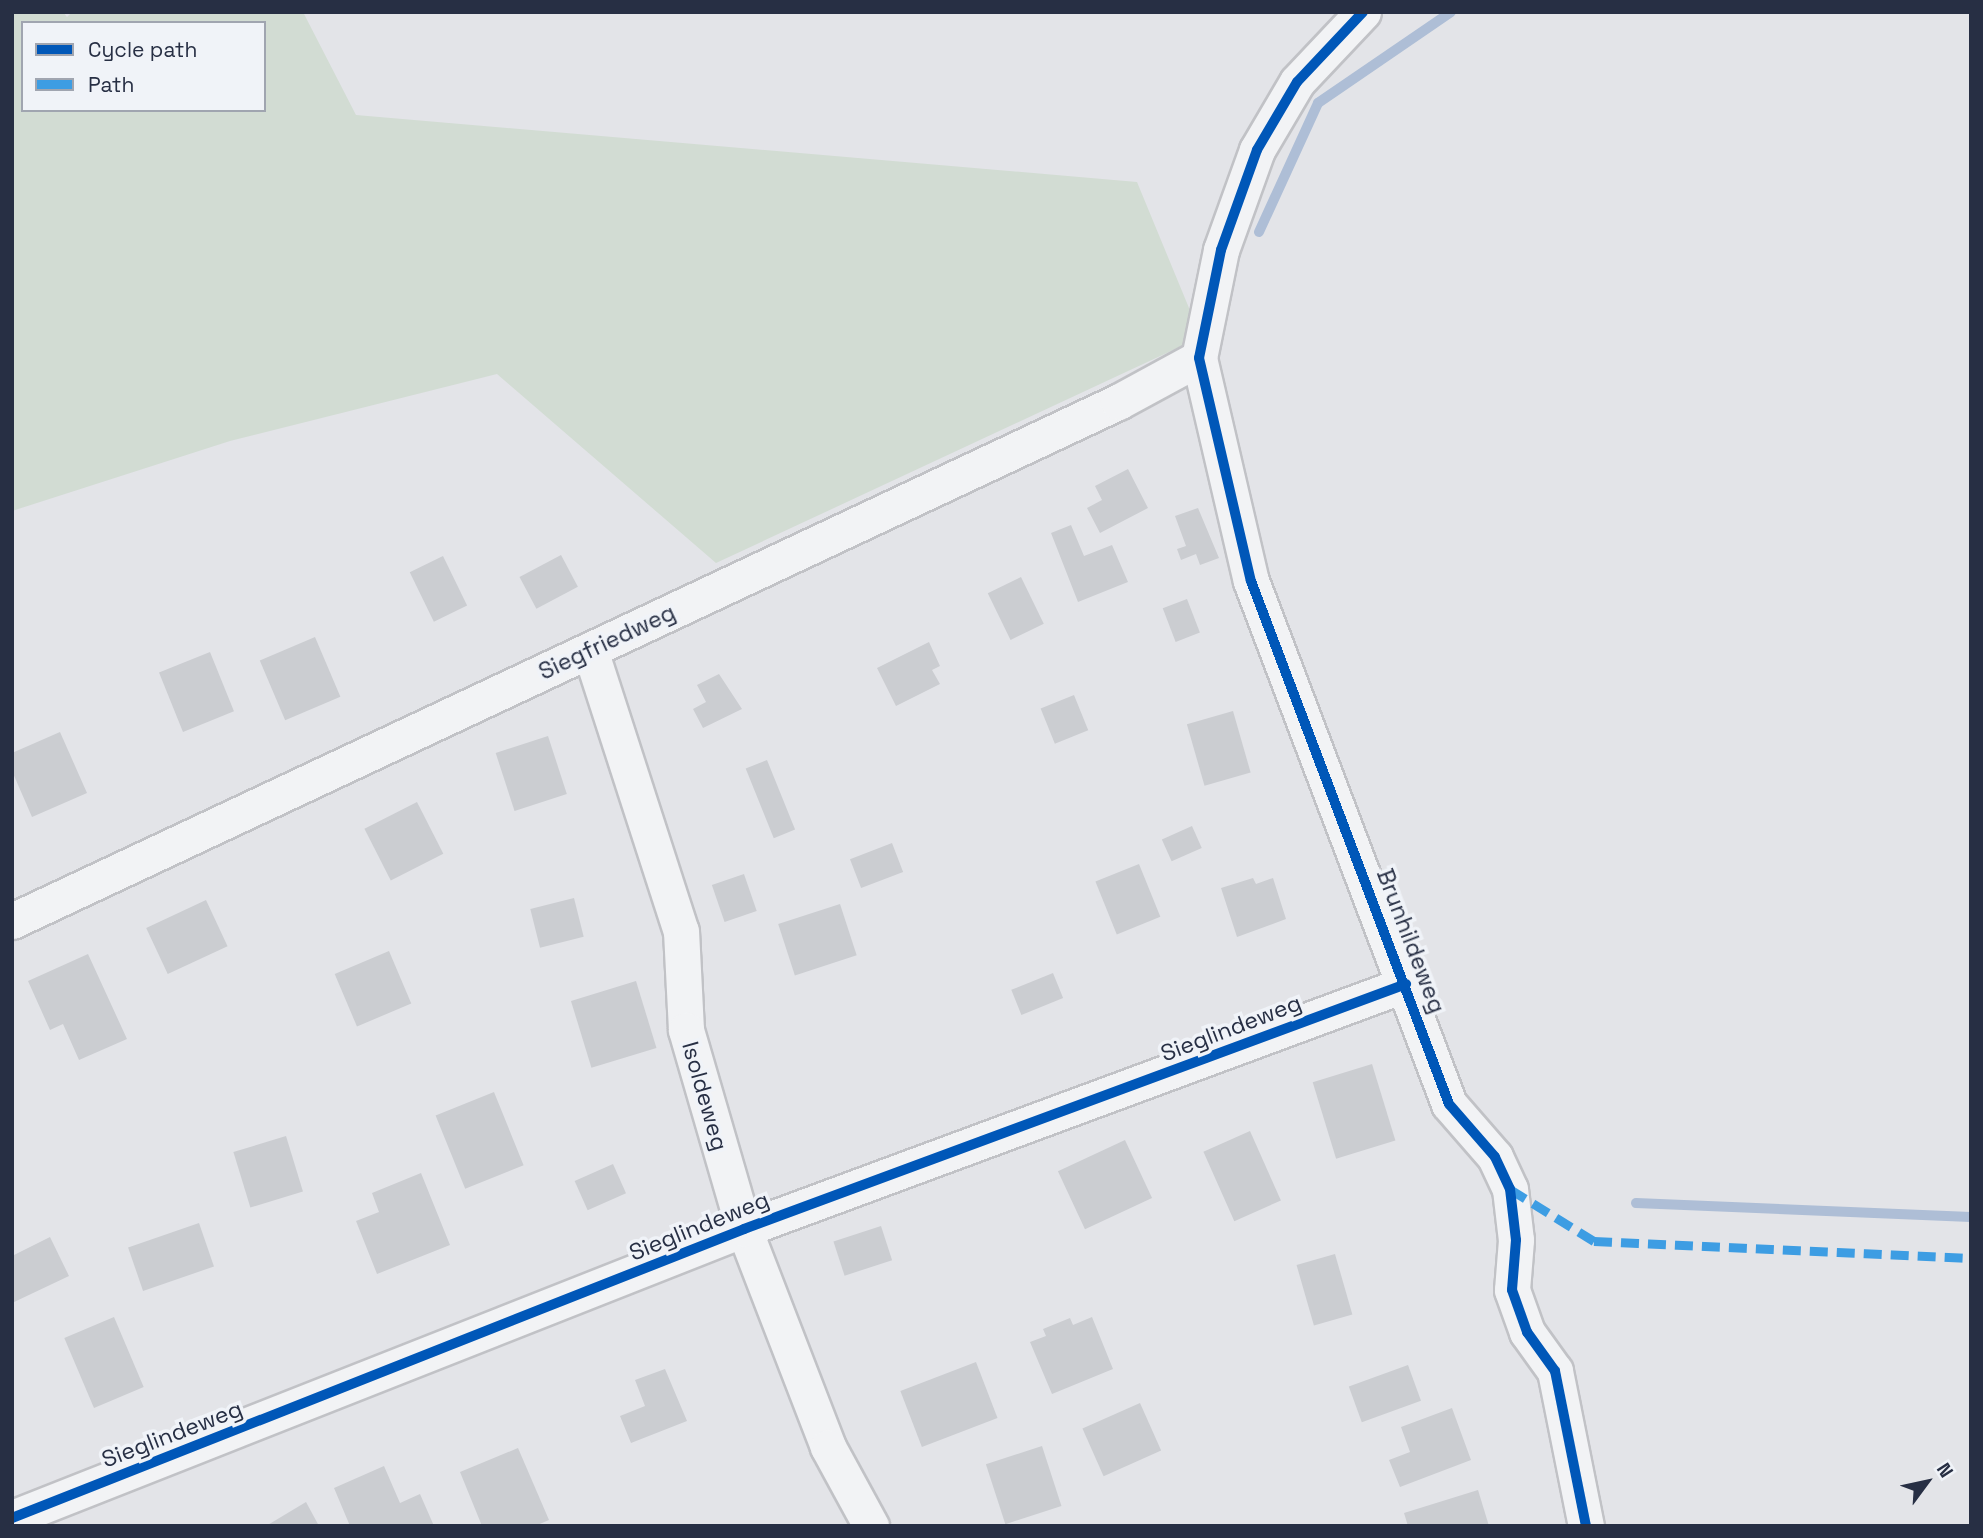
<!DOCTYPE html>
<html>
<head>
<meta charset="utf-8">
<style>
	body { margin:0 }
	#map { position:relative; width:1983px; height:1538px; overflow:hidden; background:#e3e4e8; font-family:"Space Grotesk",sans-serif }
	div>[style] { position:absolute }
	.green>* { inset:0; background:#d2dcd3 }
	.stream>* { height:10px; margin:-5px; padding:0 5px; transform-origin:5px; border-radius:5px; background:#aebed6 }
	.building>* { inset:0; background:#cbcdd1; transform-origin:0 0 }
	.roads { filter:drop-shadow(2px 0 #c1c2c6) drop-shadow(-2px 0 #c1c2c6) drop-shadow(0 2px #c1c2c6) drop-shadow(0 -2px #c1c2c6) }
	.minor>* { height:35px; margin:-17.5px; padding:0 17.5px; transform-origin:17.5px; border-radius:17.5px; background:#f2f3f5 }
	.quiet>* { height:9px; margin-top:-4.5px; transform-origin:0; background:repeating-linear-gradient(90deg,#3d9de3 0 18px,transparent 0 27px) }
	.cycleway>* { height:10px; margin:-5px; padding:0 5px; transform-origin:5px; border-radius:5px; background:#0057b8 }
	span { translate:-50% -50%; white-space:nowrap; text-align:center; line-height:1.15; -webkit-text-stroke:7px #f0f3f8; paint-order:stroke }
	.street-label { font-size:23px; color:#272f44 }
	.frame { position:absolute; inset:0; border:14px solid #272f44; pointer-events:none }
	.legend { position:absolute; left:21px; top:21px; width:245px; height:91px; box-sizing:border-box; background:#f0f3f8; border:2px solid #a0a5b0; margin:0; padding:9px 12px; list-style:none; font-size:21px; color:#272f44 }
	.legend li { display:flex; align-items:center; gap:14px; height:35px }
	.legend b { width:35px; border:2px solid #a0a5b0 }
	.north { position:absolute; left:1892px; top:1447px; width:70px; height:70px; -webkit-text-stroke:5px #f0f3f8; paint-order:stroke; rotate:57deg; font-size:19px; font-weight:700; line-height:28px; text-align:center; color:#272f44 }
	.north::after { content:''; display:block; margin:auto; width:24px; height:32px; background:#272f44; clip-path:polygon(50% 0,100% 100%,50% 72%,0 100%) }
</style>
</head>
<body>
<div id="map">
	<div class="green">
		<i style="clip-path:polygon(evenodd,12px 12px,63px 12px,67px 17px,72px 12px,303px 12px,356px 115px,1137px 182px,1201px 337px,716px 563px,497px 374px,230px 441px,12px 511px,12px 12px,23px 23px,264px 23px,264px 110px,23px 110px,23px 23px)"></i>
	</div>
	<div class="stream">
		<i style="left:1259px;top:232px;width:142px;rotate:-65.4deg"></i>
		<i style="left:1318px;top:103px;width:161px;rotate:-34.4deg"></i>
		<i style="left:1636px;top:1203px;width:335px;rotate:2.4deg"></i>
	</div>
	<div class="building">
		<i style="clip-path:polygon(1128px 469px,1148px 508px,1100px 533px,1087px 508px,1102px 500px,1095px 486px)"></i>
		<i style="clip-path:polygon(1198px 508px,1219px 558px,1200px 565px,1196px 554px,1181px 560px,1177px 549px,1186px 546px,1175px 516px)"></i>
		<i style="clip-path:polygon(1071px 525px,1084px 556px,1112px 545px,1128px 582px,1078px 602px,1051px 533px)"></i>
		<i style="left:561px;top:555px;width:36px;height:47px;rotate:62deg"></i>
		<i style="left:443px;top:556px;width:55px;height:37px;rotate:64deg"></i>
		<i style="left:1021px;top:577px;width:52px;height:37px;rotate:64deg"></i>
		<i style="left:1187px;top:599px;width:36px;height:26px;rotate:69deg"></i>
		<i style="left:315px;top:637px;width:65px;height:60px;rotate:67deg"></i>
		<i style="clip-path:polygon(929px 642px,940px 666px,932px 670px,940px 684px,896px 706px,877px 668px)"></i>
		<i style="left:210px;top:652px;width:64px;height:55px;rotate:68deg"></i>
		<i style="clip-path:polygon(719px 674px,742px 709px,703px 728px,693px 709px,706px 702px,697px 685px)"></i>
		<i style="left:1074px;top:695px;width:38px;height:36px;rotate:68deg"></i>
		<i style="left:1233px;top:711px;width:64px;height:48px;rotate:74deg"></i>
		<i style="clip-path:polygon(60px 732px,87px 793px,32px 817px,12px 771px,12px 753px)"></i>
		<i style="left:548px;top:736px;width:61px;height:55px;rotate:72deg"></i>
		<i style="left:767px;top:760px;width:75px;height:23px;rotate:68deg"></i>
		<i style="left:417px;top:802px;width:58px;height:59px;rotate:63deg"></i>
		<i style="left:1192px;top:826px;width:24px;height:33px;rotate:66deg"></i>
		<i style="left:892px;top:843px;width:31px;height:45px;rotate:69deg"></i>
		<i style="left:1139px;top:864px;width:57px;height:47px;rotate:68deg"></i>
		<i style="left:744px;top:874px;width:39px;height:34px;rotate:71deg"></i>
		<i style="clip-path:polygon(1253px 878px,1256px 884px,1273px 878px,1286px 919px,1237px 937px,1221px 888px)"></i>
		<i style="left:574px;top:898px;width:40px;height:45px;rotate:76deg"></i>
		<i style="left:206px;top:900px;width:51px;height:66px;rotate:65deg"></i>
		<i style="left:840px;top:904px;width:54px;height:65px;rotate:72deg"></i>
		<i style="left:389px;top:951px;width:57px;height:59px;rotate:67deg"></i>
		<i style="clip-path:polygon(88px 954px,127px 1039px,79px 1060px,63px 1024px,50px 1030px,28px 981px)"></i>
		<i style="left:1053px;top:973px;width:27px;height:45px;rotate:68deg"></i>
		<i style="left:636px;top:981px;width:70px;height:68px;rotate:73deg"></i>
		<i style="left:1372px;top:1064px;width:80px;height:62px;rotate:73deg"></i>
		<i style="left:494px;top:1092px;width:79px;height:63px;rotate:68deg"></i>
		<i style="left:1250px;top:1131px;width:76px;height:51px;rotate:66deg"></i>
		<i style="left:286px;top:1136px;width:58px;height:55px;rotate:73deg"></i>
		<i style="left:1125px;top:1140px;width:64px;height:74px;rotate:65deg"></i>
		<i style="left:613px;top:1164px;width:32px;height:42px;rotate:66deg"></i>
		<i style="clip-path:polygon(421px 1173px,450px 1245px,377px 1274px,356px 1221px,379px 1212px,372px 1193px)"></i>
		<i style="left:199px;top:1223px;width:46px;height:75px;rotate:71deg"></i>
		<i style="left:881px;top:1226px;width:36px;height:50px;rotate:72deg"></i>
		<i style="clip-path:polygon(50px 1237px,69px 1276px,12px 1303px,12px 1256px)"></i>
		<i style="left:1335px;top:1254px;width:63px;height:40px;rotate:74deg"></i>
		<i style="left:114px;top:1317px;width:76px;height:54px;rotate:67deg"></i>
		<i style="clip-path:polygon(1092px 1317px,1113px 1369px,1052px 1394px,1030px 1342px,1046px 1336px,1043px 1329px,1070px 1318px,1073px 1325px)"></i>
		<i style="left:976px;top:1362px;width:60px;height:81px;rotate:69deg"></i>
		<i style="left:1408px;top:1365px;width:38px;height:63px;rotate:70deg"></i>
		<i style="clip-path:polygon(665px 1369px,687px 1421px,631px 1443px,620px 1416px,645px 1406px,635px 1380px)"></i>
		<i style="left:1140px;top:1403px;width:52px;height:63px;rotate:66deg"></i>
		<i style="clip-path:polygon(1452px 1408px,1471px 1460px,1400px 1487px,1389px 1460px,1410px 1452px,1401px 1427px)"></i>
		<i style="left:1042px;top:1446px;width:63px;height:59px;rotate:72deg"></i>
		<i style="clip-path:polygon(518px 1448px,549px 1520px,535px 1526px,482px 1526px,460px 1472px)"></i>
		<i style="clip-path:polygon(384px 1466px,400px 1503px,420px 1494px,434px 1526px,350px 1526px,334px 1488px)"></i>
		<i style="clip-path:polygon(1478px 1490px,1489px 1526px,1408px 1526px,1404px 1513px)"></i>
		<i style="clip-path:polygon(306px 1502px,319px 1526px,266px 1526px)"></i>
	</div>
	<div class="roads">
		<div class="minor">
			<i style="left:1363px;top:12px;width:96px;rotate:133.3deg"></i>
			<i style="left:1297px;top:82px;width:79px;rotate:120.5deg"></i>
			<i style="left:1257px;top:150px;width:106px;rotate:109.8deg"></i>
			<i style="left:1221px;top:250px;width:110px;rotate:101.5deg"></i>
			<i style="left:1199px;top:358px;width:229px;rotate:76.9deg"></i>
			<i style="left:1251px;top:581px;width:559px;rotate:69.26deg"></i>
			<i style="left:1449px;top:1104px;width:70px;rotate:49deg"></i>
			<i style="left:1495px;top:1157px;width:35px;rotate:65deg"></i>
			<i style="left:1510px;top:1189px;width:51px;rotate:83.3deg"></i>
			<i style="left:1516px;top:1240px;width:50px;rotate:94.6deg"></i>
			<i style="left:1512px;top:1290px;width:45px;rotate:70.3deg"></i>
			<i style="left:1527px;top:1332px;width:48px;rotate:54.3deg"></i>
			<i style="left:1555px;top:1371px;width:158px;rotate:78.7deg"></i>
			<i style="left:590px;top:650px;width:295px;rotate:72.1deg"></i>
			<i style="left:681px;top:931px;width:99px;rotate:87.1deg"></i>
			<i style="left:686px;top:1030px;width:207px;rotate:73.8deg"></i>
			<i style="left:744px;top:1229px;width:234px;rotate:68.9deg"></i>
			<i style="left:828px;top:1447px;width:90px;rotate:61.4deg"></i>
			<i style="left:12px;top:921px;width:1222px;rotate:-25.14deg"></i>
			<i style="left:1118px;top:402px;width:92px;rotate:-28.5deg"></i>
			<i style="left:12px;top:1518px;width:787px;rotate:-21.54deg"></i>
			<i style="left:744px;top:1229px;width:706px;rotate:-20.31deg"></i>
		</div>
	</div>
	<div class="quiet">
		<i style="left:1510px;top:1189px;width:99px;rotate:31.8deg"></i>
		<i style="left:1594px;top:1241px;width:377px;rotate:2.6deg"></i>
	</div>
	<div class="cycleway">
		<i style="left:1363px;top:12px;width:96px;rotate:133.3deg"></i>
		<i style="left:1297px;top:82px;width:79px;rotate:120.5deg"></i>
		<i style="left:1257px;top:150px;width:106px;rotate:109.8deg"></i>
		<i style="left:1221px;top:250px;width:110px;rotate:101.5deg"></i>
		<i style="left:1199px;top:358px;width:229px;rotate:76.9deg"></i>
		<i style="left:1251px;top:581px;width:559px;rotate:69.26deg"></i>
		<i style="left:1449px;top:1104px;width:70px;rotate:49deg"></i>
		<i style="left:1495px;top:1157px;width:35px;rotate:65deg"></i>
		<i style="left:1510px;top:1189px;width:51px;rotate:83.3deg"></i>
		<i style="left:1516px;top:1240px;width:50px;rotate:94.6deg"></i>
		<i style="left:1512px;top:1290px;width:45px;rotate:70.3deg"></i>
		<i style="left:1527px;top:1332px;width:48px;rotate:54.3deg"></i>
		<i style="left:1555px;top:1371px;width:158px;rotate:78.7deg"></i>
		<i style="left:12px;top:1518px;width:787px;rotate:-21.54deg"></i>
		<i style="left:744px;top:1229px;width:706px;rotate:-20.31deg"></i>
	</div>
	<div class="street-label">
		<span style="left:607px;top:642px;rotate:-25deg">Siegfriedweg</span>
		<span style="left:1411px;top:941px;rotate:69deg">Brunhildeweg</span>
		<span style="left:1231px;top:1028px;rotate:-21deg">Sieglindeweg</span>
		<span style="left:705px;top:1096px;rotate:74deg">Isoldeweg</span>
		<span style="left:699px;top:1226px;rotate:-22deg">Sieglindeweg</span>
		<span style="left:172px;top:1434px;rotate:-21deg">Sieglindeweg</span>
	</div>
	<div class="frame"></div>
	<ul class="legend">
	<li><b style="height:9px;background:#0057b8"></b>Cycle path</li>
	<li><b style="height:9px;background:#3d9de3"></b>Path</li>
	</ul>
	<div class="north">N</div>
</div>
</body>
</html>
